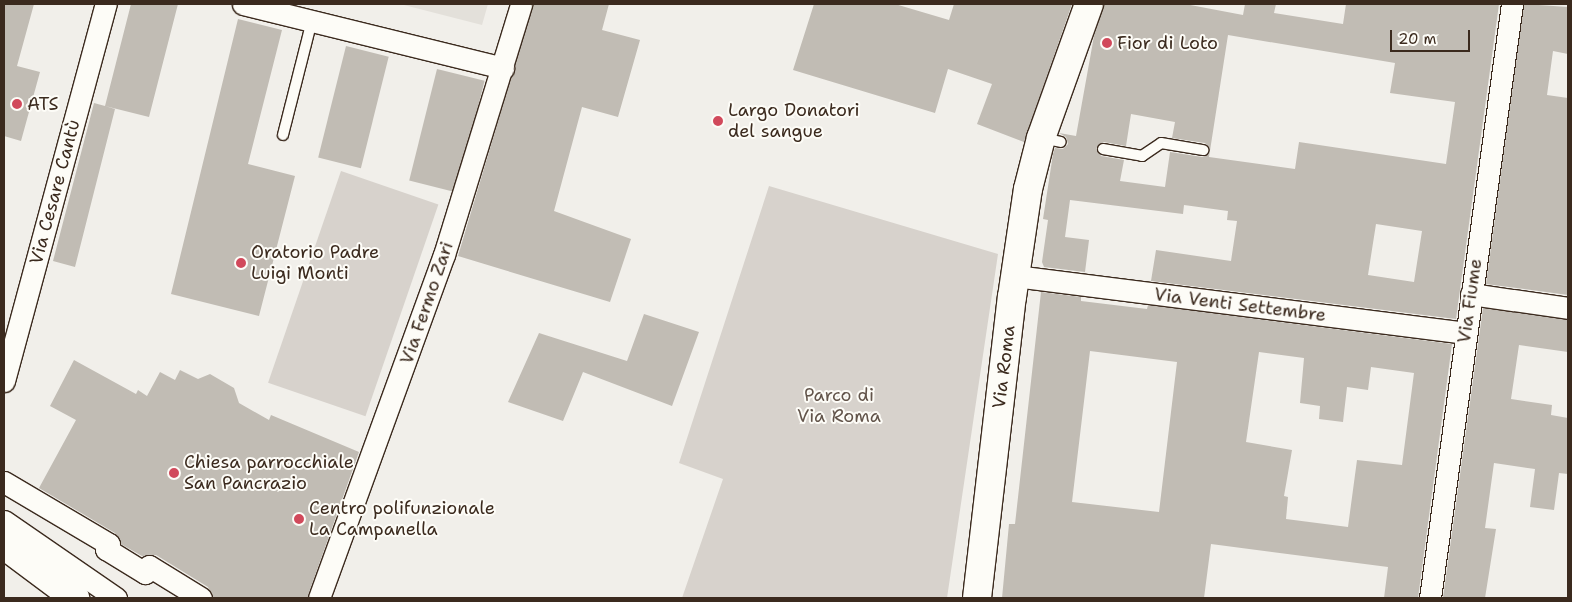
<!DOCTYPE html>
<html>
<head>
<meta charset="utf-8">
<style>
	body { margin:0 }
	#map { position:relative; width:1572px; height:602px; overflow:hidden; background:#f1efea; font-family:"Shantell Sans",sans-serif }
	div>[style] { position:absolute }
	.built>* { inset:0; background:#e3e0da }
	.green>* { inset:0; background:#d7d2cc; transform-origin:0 0 }
	.building>* { inset:0; background:#c1bcb4; transform-origin:0 0 }
	.roads { filter:drop-shadow(1px 0 #3b2a1e) drop-shadow(-1px 0 #3b2a1e) drop-shadow(0 1px #3b2a1e) drop-shadow(0 -1px #3b2a1e) }
	.lane>* { height:10px; margin:-5px; padding:0 5px; transform-origin:5px; border-radius:5px; background:#fdfcf7 }
	.street>* { height:21px; margin:-10.5px; padding:0 10.5px; transform-origin:10.5px; border-radius:10.5px; background:#fdfcf7 }
	.secondary>* { height:28px; margin:-14px; padding:0 14px; transform-origin:14px; border-radius:14px; background:#fdfcf7 }
	.dots>* { width:14px; height:14px; translate:-50% -50%; box-sizing:border-box; border:2px solid #fdfcf7; border-radius:50% }
	span { translate:-50% -50%; white-space:nowrap; text-align:center; line-height:1.15; -webkit-text-stroke:4px #fdfcf7; paint-order:stroke }
	.poi-label { font-size:18px; color:#3b2a1e }
	.left { translate:0 -50%; text-align:left }
	.street-label { font-size:18px; color:#3b2a1e }
	.park-label { font-size:18px; color:#62544a }
	.frame { position:absolute; inset:0; border:5px solid #3b2a1e; pointer-events:none }
	.scale { position:absolute; left:1390px; top:30px; width:80px; height:22px; box-sizing:border-box; border:2px solid #3b2a1e; border-top:0; padding-left:6px; font-size:15px; line-height:18px; white-space:nowrap; color:#3b2a1e; -webkit-text-stroke:4px #fdfcf7; paint-order:stroke }
</style>
</head>
<body>
<div id="map">
	<div class="built">
		<i style="clip-path:polygon(400px 4px,488px 4px,482px 25px)"></i>
	</div>
	<div class="green">
		<i style="left:341px;top:171px;width:103px;height:224px;rotate:19deg"></i>
		<i style="clip-path:polygon(769px 186px,998px 254px,947px 598px,682px 598px,723px 479px,679px 463px)"></i>
	</div>
	<div class="building">
		<i style="clip-path:polygon(4px 4px,34px 4px,17px 66px,40px 72px,21px 141px,4px 136px)"></i>
		<i style="clip-path:polygon(131px 4px,178px 4px,149px 117px,105px 106px,115px 109px,75px 267px,53px 261px,94px 103px,105px 106px)"></i>
		<i style="clip-path:polygon(533px 4px,609px 4px,602px 30px,640px 40px,618px 117px,582px 107px,554px 211px,631px 239px,610px 302px,458px 256px)"></i>
		<i style="clip-path:polygon(814px 4px,895px 4px,949px 20px,954px 4px,1072px 4px,1024px 142px,977px 124px,992px 84px,948px 69px,935px 113px,793px 70px)"></i>
		<i style="clip-path:polygon(evenodd,1104px 4px,1185px 4px,1243px 15px,1245px 4px,1276px 4px,1274px 13px,1343px 24px,1346px 4px,1499px 4px,1456px 319px,1151px 281px,1156px 250px,1231px 261px,1237px 221px,1227px 220px,1228px 211px,1184px 205px,1183px 214px,1070px 200px,1065px 237px,1089px 240px,1085px 272px,1044px 267px,1042px 262px,1048px 220px,1043px 219px,1053px 154px,1055px 148px,1063px 149px,1068px 144px,1066px 137px,1059px 133px,1076px 136px,1094px 36px,1104px 4px,1228px 35px,1395px 63px,1390px 93px,1455px 102px,1446px 164px,1299px 142px,1295px 169px,1209px 157px,1228px 35px,1104px 4px,1131px 114px,1175px 122px,1172px 138px,1205px 143px,1209px 147px,1209px 154px,1202px 157px,1170px 152px,1165px 187px,1120px 181px,1124px 160px,1101px 156px,1096px 148px,1104px 142px,1126px 146px,1131px 114px,1104px 4px,1376px 224px,1422px 231px,1414px 282px,1368px 275px,1376px 224px)"></i>
		<i style="clip-path:polygon(1524px 4px,1568px 7px,1568px 54px,1553px 51px,1547px 95px,1568px 98px,1568px 295px,1486px 284px)"></i>
		<i style="clip-path:polygon(238px 19px,282px 30px,248px 164px,295px 176px,259px 316px,171px 294px)"></i>
		<i style="left:346px;top:46px;width:44px;height:115px;rotate:14deg"></i>
		<i style="left:437px;top:69px;width:49px;height:115px;rotate:14deg"></i>
		<i style="clip-path:polygon(evenodd,1041px 292px,1081px 297px,1081px 301px,1147px 309px,1148px 305px,1452px 344px,1418px 598px,1384px 598px,1388px 567px,1211px 544px,1204px 598px,1002px 598px,1009px 524px,1015px 524px,1041px 292px,1090px 351px,1177px 362px,1159px 512px,1072px 502px,1090px 351px,1041px 292px,1259px 352px,1304px 358px,1300px 403px,1320px 406px,1319px 419px,1343px 422px,1347px 387px,1368px 390px,1371px 367px,1414px 373px,1402px 465px,1357px 460px,1348px 527px,1286px 519px,1288px 497px,1284px 496px,1292px 450px,1246px 442px,1259px 352px)"></i>
		<i style="clip-path:polygon(1483px 308px,1568px 320px,1568px 352px,1519px 345px,1511px 399px,1552px 405px,1551px 415px,1568px 418px,1568px 474px,1559px 473px,1554px 510px,1530px 507px,1535px 469px,1494px 463px,1485px 528px,1496px 529px,1485px 598px,1443px 598px)"></i>
		<i style="clip-path:polygon(644px 314px,699px 332px,672px 406px,583px 372px,563px 421px,508px 402px,539px 333px,627px 361px)"></i>
		<i style="clip-path:polygon(74px 360px,136px 394px,138px 390px,147px 396px,160px 372px,175px 380px,180px 370px,198px 379px,210px 374px,234px 388px,239px 403px,269px 420px,271px 415px,359px 452px,307px 598px,213px 598px,208px 587px,156px 555px,142px 556px,121px 544px,115px 533px,39px 488px,76px 420px,50px 406px)"></i>
	</div>
	<div class="roads">
		<div class="lane">
			<i style="left:283px;top:135px;width:119px;rotate:-75.8deg"></i>
			<i style="left:1042px;top:138px;width:19px;rotate:12deg"></i>
			<i style="left:1103px;top:149px;width:40px;rotate:10deg"></i>
			<i style="left:1142px;top:156px;width:23px;rotate:-34deg"></i>
			<i style="left:1161px;top:143px;width:43px;rotate:9.5deg"></i>
		</div>
		<div class="street">
			<i style="left:243px;top:4px;width:268px;rotate:13.8deg"></i>
			<i style="left:1015px;top:276px;width:455px;rotate:7.2deg"></i>
			<i style="left:1471px;top:294px;width:98px;rotate:8.2deg"></i>
			<i style="left:4px;top:381px;width:391px;rotate:-74.9deg"></i>
			<i style="left:4px;top:482px;width:122px;rotate:30.6deg"></i>
			<i style="left:109px;top:544px;width:6px;rotate:121deg"></i>
			<i style="left:106px;top:549px;width:46px;rotate:31.6deg"></i>
			<i style="left:145px;top:573px;width:8px;rotate:-60deg"></i>
			<i style="left:149px;top:566px;width:61px;rotate:31.6deg"></i>
			<i style="left:4px;top:521px;width:136px;rotate:34.5deg"></i>
			<i style="left:319px;top:598px;width:365px;rotate:-70deg"></i>
			<i style="left:444px;top:255px;width:263px;rotate:-72.9deg"></i>
			<i style="left:1430px;top:598px;width:600px;rotate:-82.14deg"></i>
		</div>
		<div class="secondary">
			<i style="left:4px;top:545px;width:89px;rotate:36.7deg"></i>
			<i style="left:977px;top:598px;width:303px;rotate:-83.4deg"></i>
			<i style="left:1012px;top:297px;width:109px;rotate:-81.6deg"></i>
			<i style="left:1028px;top:189px;width:53px;rotate:-75.7deg"></i>
			<i style="left:1041px;top:138px;width:142px;rotate:-70.3deg"></i>
		</div>
	</div>
	<div class="dots">
		<i style="left:1107px;top:43px;background:#d1495b"></i>
		<i style="left:17px;top:104px;background:#d1495b"></i>
		<i style="left:718px;top:121px;background:#d1495b"></i>
		<i style="left:241px;top:263px;background:#d1495b"></i>
		<i style="left:174px;top:473px;background:#d1495b"></i>
		<i style="left:299px;top:519px;background:#d1495b"></i>
	</div>
	<div class="poi-label">
		<span class="left" style="left:1117px;top:43px">Fior di Loto</span>
		<span class="left" style="left:27px;top:104px">ATS</span>
		<span class="left" style="left:728px;top:121px">Largo Donatori<br>del sangue</span>
		<span class="left" style="left:251px;top:263px">Oratorio Padre<br>Luigi Monti</span>
		<span class="left" style="left:184px;top:473px">Chiesa parrocchiale<br>San Pancrazio</span>
		<span class="left" style="left:309px;top:519px">Centro polifunzionale<br>La Campanella</span>
	</div>
	<div class="street-label">
		<span style="left:55px;top:192px;rotate:-75deg">Via Cesare Cantù</span>
		<span style="left:1470px;top:301px;rotate:-82deg">Via Fiume</span>
		<span style="left:427px;top:303px;rotate:-71deg">Via Fermo Zari</span>
		<span style="left:1240px;top:305px;rotate:7deg">Via Venti Settembre</span>
		<span style="left:1004px;top:367px;rotate:-83deg">Via Roma</span>
	</div>
	<div class="park-label">
		<span style="left:839px;top:406px">Parco di<br>Via Roma</span>
	</div>
	<div class="frame"></div>
	<div class="scale">20 m</div>
</div>
</body>
</html>
